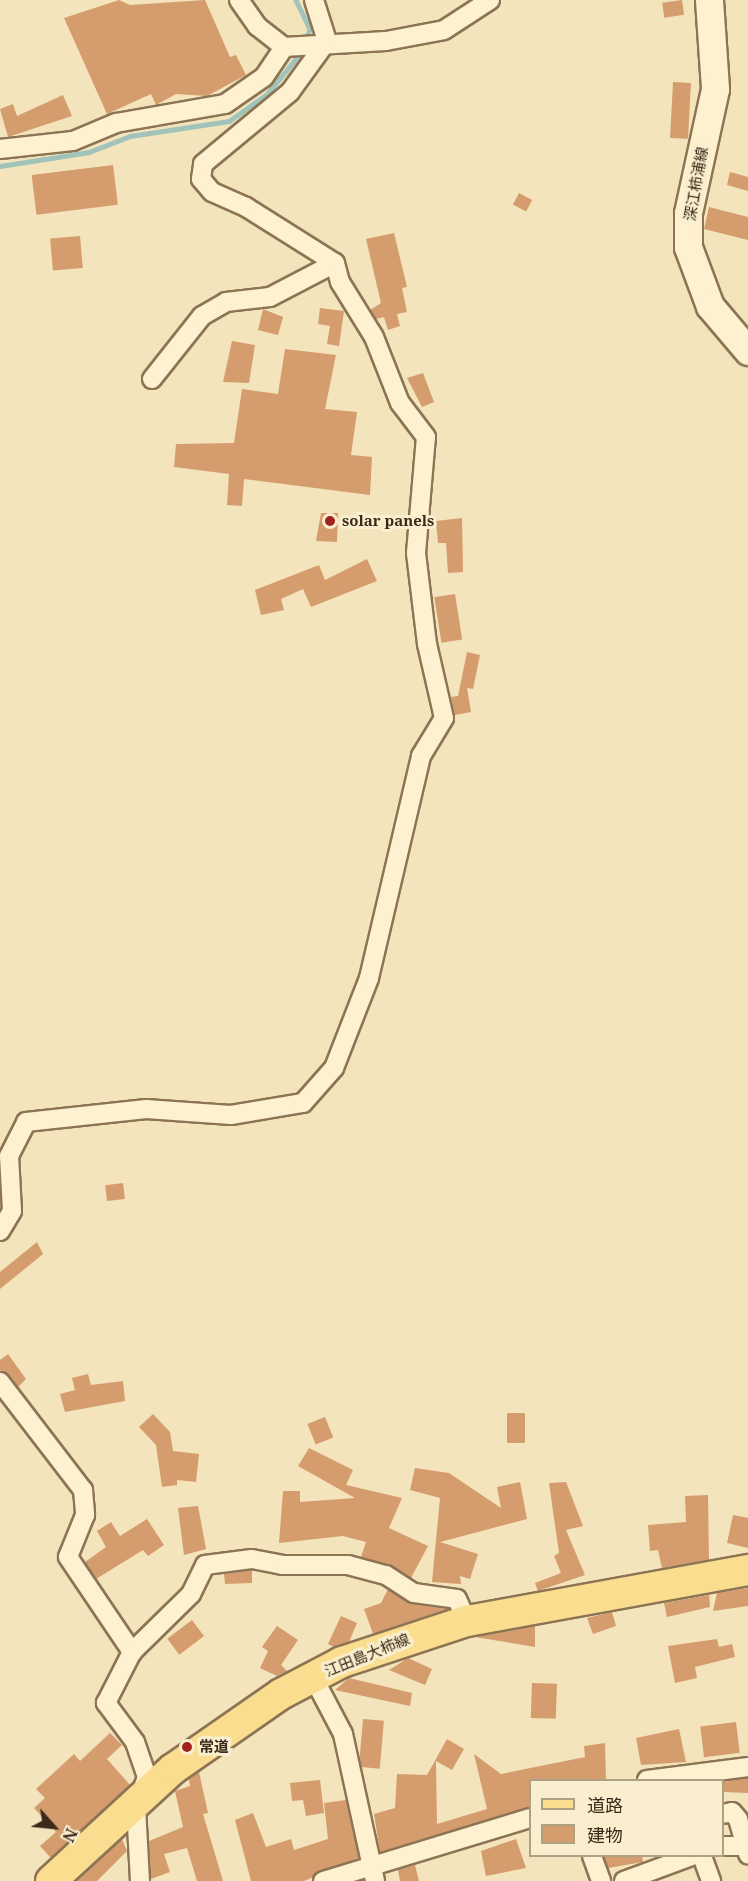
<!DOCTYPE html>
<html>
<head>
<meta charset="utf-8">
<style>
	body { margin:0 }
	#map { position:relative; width:748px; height:1881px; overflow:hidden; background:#f3e4bc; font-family:"Noto Serif","Noto Sans JP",serif }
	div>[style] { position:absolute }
	.stream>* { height:4.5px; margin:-2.25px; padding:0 2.25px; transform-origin:2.25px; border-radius:2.25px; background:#a1c3ba }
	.building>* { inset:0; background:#d59c6e; transform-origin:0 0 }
	.roads { filter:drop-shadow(2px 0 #8c7454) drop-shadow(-2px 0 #8c7454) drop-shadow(0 2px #8c7454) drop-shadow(0 -2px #8c7454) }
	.street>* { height:18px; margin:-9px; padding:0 9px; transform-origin:9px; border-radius:9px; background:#fdf1d0 }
	.secondary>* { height:27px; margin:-13.5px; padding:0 13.5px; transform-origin:13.5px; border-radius:13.5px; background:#fdf1d0 }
	.primary>* { height:30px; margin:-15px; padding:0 15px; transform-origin:15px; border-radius:15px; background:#fbdd8f }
	.dots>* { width:16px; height:16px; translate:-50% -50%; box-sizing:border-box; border:3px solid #f9eecd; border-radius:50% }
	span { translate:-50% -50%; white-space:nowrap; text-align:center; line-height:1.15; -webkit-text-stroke:6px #f9eecd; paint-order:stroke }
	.street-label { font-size:15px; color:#3a2a1a }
	.poi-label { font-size:15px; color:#3a2a1a; font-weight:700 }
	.left { translate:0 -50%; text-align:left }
	.legend { position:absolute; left:529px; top:1779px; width:195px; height:78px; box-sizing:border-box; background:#f9eecd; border:2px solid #ada085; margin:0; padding:8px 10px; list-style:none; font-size:18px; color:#3a2a1a }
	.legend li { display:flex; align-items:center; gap:12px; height:30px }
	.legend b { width:30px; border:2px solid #ada085 }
	.north { position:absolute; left:24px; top:1797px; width:60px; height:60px; -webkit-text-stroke:4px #f9eecd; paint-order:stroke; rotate:117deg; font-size:16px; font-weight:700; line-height:24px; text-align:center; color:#3a2a1a }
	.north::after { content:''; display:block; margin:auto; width:21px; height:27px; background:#3a2a1a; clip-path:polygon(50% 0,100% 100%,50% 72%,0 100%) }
</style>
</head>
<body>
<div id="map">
	<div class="stream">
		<i style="left:296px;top:0;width:32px;rotate:64deg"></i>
		<i style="left:310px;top:29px;width:14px;rotate:107deg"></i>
		<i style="left:0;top:166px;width:90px;rotate:-8.9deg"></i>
		<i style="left:89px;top:152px;width:44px;rotate:-21.3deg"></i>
		<i style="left:130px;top:136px;width:100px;rotate:-8.6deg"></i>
		<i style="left:229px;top:121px;width:47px;rotate:-35.4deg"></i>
		<i style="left:267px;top:94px;width:57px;rotate:-50.7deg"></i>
	</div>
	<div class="building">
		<i style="clip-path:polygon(119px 0,130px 5px,205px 0,230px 57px,236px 55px,246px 75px,207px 96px,176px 94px,156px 105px,151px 94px,107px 114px,64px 18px)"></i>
		<i style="left:682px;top:0;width:15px;height:20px;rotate:82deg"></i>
		<i style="left:673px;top:82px;width:18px;height:56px;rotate:3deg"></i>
		<i style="clip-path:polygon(63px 95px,72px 116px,8px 137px,0 109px,13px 104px,17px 116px)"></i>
		<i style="left:113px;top:165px;width:40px;height:82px;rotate:83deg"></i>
		<i style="clip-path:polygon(730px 172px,748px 177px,748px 191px,727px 185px)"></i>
		<i style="left:519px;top:193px;width:15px;height:13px;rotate:28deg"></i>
		<i style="clip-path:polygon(709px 207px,748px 217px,748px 240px,704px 229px)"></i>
		<i style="clip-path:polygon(394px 233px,407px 287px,402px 288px,407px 312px,397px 314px,400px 326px,388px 330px,384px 317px,376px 319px,370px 310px,381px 303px,366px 239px)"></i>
		<i style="left:80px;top:236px;width:32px;height:30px;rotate:85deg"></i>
		<i style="clip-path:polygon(320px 308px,344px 311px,339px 346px,327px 344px,330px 326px,318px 324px)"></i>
		<i style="clip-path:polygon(263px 309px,283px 317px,278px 335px,258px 330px)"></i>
		<i style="clip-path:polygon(232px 341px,255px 345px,249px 383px,223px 382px)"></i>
		<i style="clip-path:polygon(285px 349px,336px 355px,325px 409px,357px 412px,351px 455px,372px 457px,370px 495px,244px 479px,242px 506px,227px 505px,229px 474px,174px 467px,176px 444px,234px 443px,242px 389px,278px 394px)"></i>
		<i style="clip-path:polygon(423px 373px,434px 402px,422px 407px,407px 378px)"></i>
		<i style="clip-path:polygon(321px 513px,338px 513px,337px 542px,316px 541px)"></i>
		<i style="clip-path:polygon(462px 518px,463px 572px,448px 573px,446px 543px,438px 543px,436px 521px)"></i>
		<i style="clip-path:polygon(367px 559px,377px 581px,311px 607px,303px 589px,281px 599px,284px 610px,261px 615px,255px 590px,319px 565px,325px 580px)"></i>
		<i style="left:455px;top:594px;width:46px;height:21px;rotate:81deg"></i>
		<i style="clip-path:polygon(467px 652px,480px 655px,473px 689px,467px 688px,471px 712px,455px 715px,451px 697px,458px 696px)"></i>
		<i style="left:123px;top:1183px;width:16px;height:18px;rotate:83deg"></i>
		<i style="clip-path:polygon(37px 1242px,43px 1254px,0 1289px,0 1272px)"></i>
		<i style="clip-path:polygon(8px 1354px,26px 1379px,18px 1387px,0 1370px,0 1360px)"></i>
		<i style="clip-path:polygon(88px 1374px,91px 1385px,123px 1381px,125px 1401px,65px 1412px,60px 1394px,75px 1390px,72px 1378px)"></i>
		<i style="left:507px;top:1413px;width:18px;height:30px"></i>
		<i style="clip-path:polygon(153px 1414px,170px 1432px,173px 1451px,199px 1454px,196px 1482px,177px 1480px,177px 1485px,162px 1487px,156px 1445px,139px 1427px)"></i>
		<i style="left:325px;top:1417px;width:22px;height:19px;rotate:68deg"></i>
		<i style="clip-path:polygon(309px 1448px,353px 1470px,346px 1485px,402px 1498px,389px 1528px,428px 1546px,411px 1578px,361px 1557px,366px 1542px,343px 1536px,279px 1543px,283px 1491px,300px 1491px,300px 1502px,355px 1498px,298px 1466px)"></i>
		<i style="clip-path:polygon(415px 1468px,449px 1473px,501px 1508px,497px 1487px,520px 1482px,527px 1519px,440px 1542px,478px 1554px,470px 1579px,460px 1576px,461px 1584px,432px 1582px,440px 1498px,410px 1490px)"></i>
		<i style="clip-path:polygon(566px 1482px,583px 1526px,566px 1530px,585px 1575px,538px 1591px,535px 1583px,561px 1573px,554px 1556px,559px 1553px,549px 1483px)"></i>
		<i style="clip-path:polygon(708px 1495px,709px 1560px,662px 1568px,658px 1550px,650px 1551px,648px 1525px,686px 1522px,685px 1496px)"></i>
		<i style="clip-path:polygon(198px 1506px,206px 1549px,184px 1555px,178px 1508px)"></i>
		<i style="clip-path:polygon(733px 1515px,748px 1518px,748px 1548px,727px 1543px)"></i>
		<i style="clip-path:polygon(147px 1519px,164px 1545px,148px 1556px,143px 1550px,96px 1579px,85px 1562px,106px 1547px,97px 1531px,111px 1522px,120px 1536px)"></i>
		<i style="clip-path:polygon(252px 1570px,252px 1583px,225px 1584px,224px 1574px)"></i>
		<i style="clip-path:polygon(748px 1588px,748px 1606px,713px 1611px,717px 1593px)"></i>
		<i style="clip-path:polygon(388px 1589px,412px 1604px,447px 1609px,373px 1634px,364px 1609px,381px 1603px)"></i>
		<i style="clip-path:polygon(709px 1595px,710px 1607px,667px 1617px,664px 1603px)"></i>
		<i style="clip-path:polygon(612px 1612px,616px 1626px,593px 1634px,587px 1618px)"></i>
		<i style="clip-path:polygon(341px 1616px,357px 1623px,349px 1642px,334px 1647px,328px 1644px)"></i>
		<i style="left:192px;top:1620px;width:20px;height:31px;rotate:53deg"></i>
		<i style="clip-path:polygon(277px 1626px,298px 1640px,281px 1665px,287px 1671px,277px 1676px,260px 1668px,268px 1651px,262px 1647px)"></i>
		<i style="clip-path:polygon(535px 1626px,535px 1647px,475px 1637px)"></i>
		<i style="clip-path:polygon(717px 1639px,719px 1647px,732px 1644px,735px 1657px,695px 1667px,697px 1678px,675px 1683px,668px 1646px)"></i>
		<i style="clip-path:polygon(408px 1658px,432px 1669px,425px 1685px,389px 1670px)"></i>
		<i style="clip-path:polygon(349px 1678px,412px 1693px,410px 1706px,335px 1690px)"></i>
		<i style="left:532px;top:1683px;width:25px;height:35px;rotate:2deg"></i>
		<i style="left:363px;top:1719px;width:21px;height:48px;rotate:5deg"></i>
		<i style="left:736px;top:1722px;width:31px;height:36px;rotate:83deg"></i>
		<i style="clip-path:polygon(679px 1729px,686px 1762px,641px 1765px,636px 1738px)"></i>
		<i style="clip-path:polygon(110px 1733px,122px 1745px,107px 1759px,130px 1785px,51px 1858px,40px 1846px,56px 1832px,34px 1808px,45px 1798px,36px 1789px,74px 1754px,80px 1761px)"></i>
		<i style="clip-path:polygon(447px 1739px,464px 1749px,452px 1770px,436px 1761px,437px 1824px,487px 1809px,474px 1754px,501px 1774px,585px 1757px,584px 1746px,605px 1743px,606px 1780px,531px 1780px,531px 1807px,380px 1852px,374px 1814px,395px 1808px,397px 1774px,427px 1775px)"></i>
		<i style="clip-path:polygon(199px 1772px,208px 1813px,203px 1814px,223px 1881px,197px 1881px,187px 1848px,164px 1854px,170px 1872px,151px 1879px,149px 1841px,183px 1827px,175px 1791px,190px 1786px,189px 1779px)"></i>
		<i style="clip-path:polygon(748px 1778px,748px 1793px,723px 1792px,723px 1782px)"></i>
		<i style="clip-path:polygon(320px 1780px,324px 1813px,306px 1816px,303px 1800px,292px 1801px,290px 1783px)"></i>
		<i style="clip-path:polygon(346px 1800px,359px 1858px,304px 1881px,251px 1881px,235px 1820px,253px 1813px,266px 1847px,291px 1839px,294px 1850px,328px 1839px,324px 1803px)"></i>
		<i style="clip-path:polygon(122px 1839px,127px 1851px,97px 1881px,77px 1881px)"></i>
		<i style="clip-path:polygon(516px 1839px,526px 1868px,486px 1876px,481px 1851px)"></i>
		<i style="clip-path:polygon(604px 1856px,642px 1856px,643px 1862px,608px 1868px)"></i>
		<i style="clip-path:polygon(415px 1865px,419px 1881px,400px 1881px,398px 1870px)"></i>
	</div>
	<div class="roads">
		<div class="street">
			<i style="left:239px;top:0;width:32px;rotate:55deg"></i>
			<i style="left:257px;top:26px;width:34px;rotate:38deg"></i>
			<i style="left:284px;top:47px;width:102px;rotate:-3.4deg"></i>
			<i style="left:386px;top:41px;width:59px;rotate:-10.7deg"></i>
			<i style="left:444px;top:30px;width:55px;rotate:-33.1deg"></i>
			<i style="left:0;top:149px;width:73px;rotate:-6.3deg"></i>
			<i style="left:73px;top:141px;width:47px;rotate:-22.7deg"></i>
			<i style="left:116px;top:123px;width:111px;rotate:-9.9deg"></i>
			<i style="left:225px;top:104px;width:47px;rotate:-34.7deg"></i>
			<i style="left:264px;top:77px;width:36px;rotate:-56deg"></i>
			<i style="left:152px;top:379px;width:80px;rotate:-51.6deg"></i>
			<i style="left:202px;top:316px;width:28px;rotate:-30deg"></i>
			<i style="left:226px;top:302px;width:44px;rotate:-6.5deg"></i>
			<i style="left:270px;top:297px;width:73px;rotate:-27.6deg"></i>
			<i style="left:0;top:1231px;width:23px;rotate:-59deg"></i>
			<i style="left:12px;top:1211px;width:55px;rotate:-93.1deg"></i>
			<i style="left:9px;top:1156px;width:38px;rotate:-63deg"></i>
			<i style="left:26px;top:1122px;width:121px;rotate:-6.2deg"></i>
			<i style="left:146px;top:1109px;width:85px;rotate:4deg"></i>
			<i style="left:231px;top:1115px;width:73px;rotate:-9.5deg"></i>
			<i style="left:303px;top:1103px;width:47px;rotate:-48.5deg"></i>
			<i style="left:334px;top:1068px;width:97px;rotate:-68.7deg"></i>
			<i style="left:369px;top:978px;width:228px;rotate:-76.8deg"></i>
			<i style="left:421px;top:756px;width:44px;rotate:-58.8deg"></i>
			<i style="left:444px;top:718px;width:76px;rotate:-102.9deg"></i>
			<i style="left:427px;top:644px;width:92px;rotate:-96.9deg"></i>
			<i style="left:416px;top:553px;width:116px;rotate:-85.1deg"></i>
			<i style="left:426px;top:437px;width:43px;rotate:-127.4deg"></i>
			<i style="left:400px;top:403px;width:71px;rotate:-111.5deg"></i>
			<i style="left:374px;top:337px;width:65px;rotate:-121.7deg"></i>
			<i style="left:340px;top:282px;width:20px;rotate:-105deg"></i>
			<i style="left:335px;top:263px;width:105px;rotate:-147.8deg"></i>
			<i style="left:246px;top:207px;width:37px;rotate:-156deg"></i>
			<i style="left:212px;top:192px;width:17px;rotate:-130deg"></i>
			<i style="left:201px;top:179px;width:15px;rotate:-82deg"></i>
			<i style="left:203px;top:164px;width:113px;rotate:-39.6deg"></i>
			<i style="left:290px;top:92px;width:63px;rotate:-54deg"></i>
			<i style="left:327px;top:41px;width:43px;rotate:-107.6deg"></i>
			<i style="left:0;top:1382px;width:136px;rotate:52.5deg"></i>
			<i style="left:83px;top:1490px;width:25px;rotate:85deg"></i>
			<i style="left:85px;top:1515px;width:45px;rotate:112deg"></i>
			<i style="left:68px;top:1557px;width:115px;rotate:56deg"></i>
			<i style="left:313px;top:1677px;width:64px;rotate:62.2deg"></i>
			<i style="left:343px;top:1734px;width:150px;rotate:77.7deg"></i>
			<i style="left:647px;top:1780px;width:102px;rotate:-7.3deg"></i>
			<i style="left:722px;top:1814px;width:10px;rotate:-11deg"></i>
			<i style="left:732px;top:1812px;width:9px;rotate:49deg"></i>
			<i style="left:738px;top:1819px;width:37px;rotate:74deg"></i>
			<i style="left:722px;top:1846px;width:26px"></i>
			<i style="left:592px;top:1856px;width:27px;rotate:70deg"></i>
			<i style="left:702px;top:1856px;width:27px;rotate:70deg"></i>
			<i style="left:140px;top:1881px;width:75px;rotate:-93.1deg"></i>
			<i style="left:136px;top:1806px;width:31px;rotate:-69deg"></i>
			<i style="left:147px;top:1777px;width:37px;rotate:-109deg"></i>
			<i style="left:135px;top:1742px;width:49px;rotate:-126.6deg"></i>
			<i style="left:106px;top:1703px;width:57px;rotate:-63deg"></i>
			<i style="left:132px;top:1652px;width:83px;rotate:-44.5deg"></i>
			<i style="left:191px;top:1594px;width:32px;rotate:-64deg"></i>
			<i style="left:205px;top:1565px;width:47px;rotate:-7.3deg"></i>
			<i style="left:252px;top:1559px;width:31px;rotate:11deg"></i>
			<i style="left:282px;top:1565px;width:66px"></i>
			<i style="left:348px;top:1565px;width:39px;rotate:15deg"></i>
			<i style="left:386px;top:1575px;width:33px;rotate:33deg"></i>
			<i style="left:414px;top:1593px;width:43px;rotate:7.9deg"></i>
			<i style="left:457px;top:1599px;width:24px;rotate:66deg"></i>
			<i style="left:323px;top:1881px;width:216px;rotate:-16.9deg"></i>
			<i style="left:624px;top:1881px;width:72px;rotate:-20.2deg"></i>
		</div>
		<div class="secondary">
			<i style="left:709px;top:0;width:89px;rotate:86.1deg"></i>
			<i style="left:715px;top:89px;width:127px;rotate:102.3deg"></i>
			<i style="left:688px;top:213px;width:34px;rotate:90deg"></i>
			<i style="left:688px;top:247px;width:63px;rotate:69.6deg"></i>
			<i style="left:710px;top:306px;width:59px;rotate:49.8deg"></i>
		</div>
		<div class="primary">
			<i style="left:51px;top:1881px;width:166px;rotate:-42.6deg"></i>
			<i style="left:173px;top:1769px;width:131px;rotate:-34.8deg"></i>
			<i style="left:281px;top:1694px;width:69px;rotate:-27.7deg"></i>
			<i style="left:342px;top:1662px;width:132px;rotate:-18.2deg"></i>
			<i style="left:467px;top:1621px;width:286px;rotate:-10.3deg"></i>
		</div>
	</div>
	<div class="dots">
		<i style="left:330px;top:521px;background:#a2201d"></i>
		<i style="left:187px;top:1747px;background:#a2201d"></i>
	</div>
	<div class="street-label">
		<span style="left:696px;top:184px;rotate:-80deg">深江柿浦線</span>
		<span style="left:367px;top:1655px;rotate:-22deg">江田島大柿線</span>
	</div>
	<div class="poi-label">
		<span class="left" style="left:342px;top:521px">solar panels</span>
		<span class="left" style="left:199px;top:1747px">常道</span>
	</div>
	<ul class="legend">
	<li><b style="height:8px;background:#fbdd8f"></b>道路</li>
	<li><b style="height:16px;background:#d59c6e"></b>建物</li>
	</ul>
	<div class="north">N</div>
</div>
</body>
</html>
